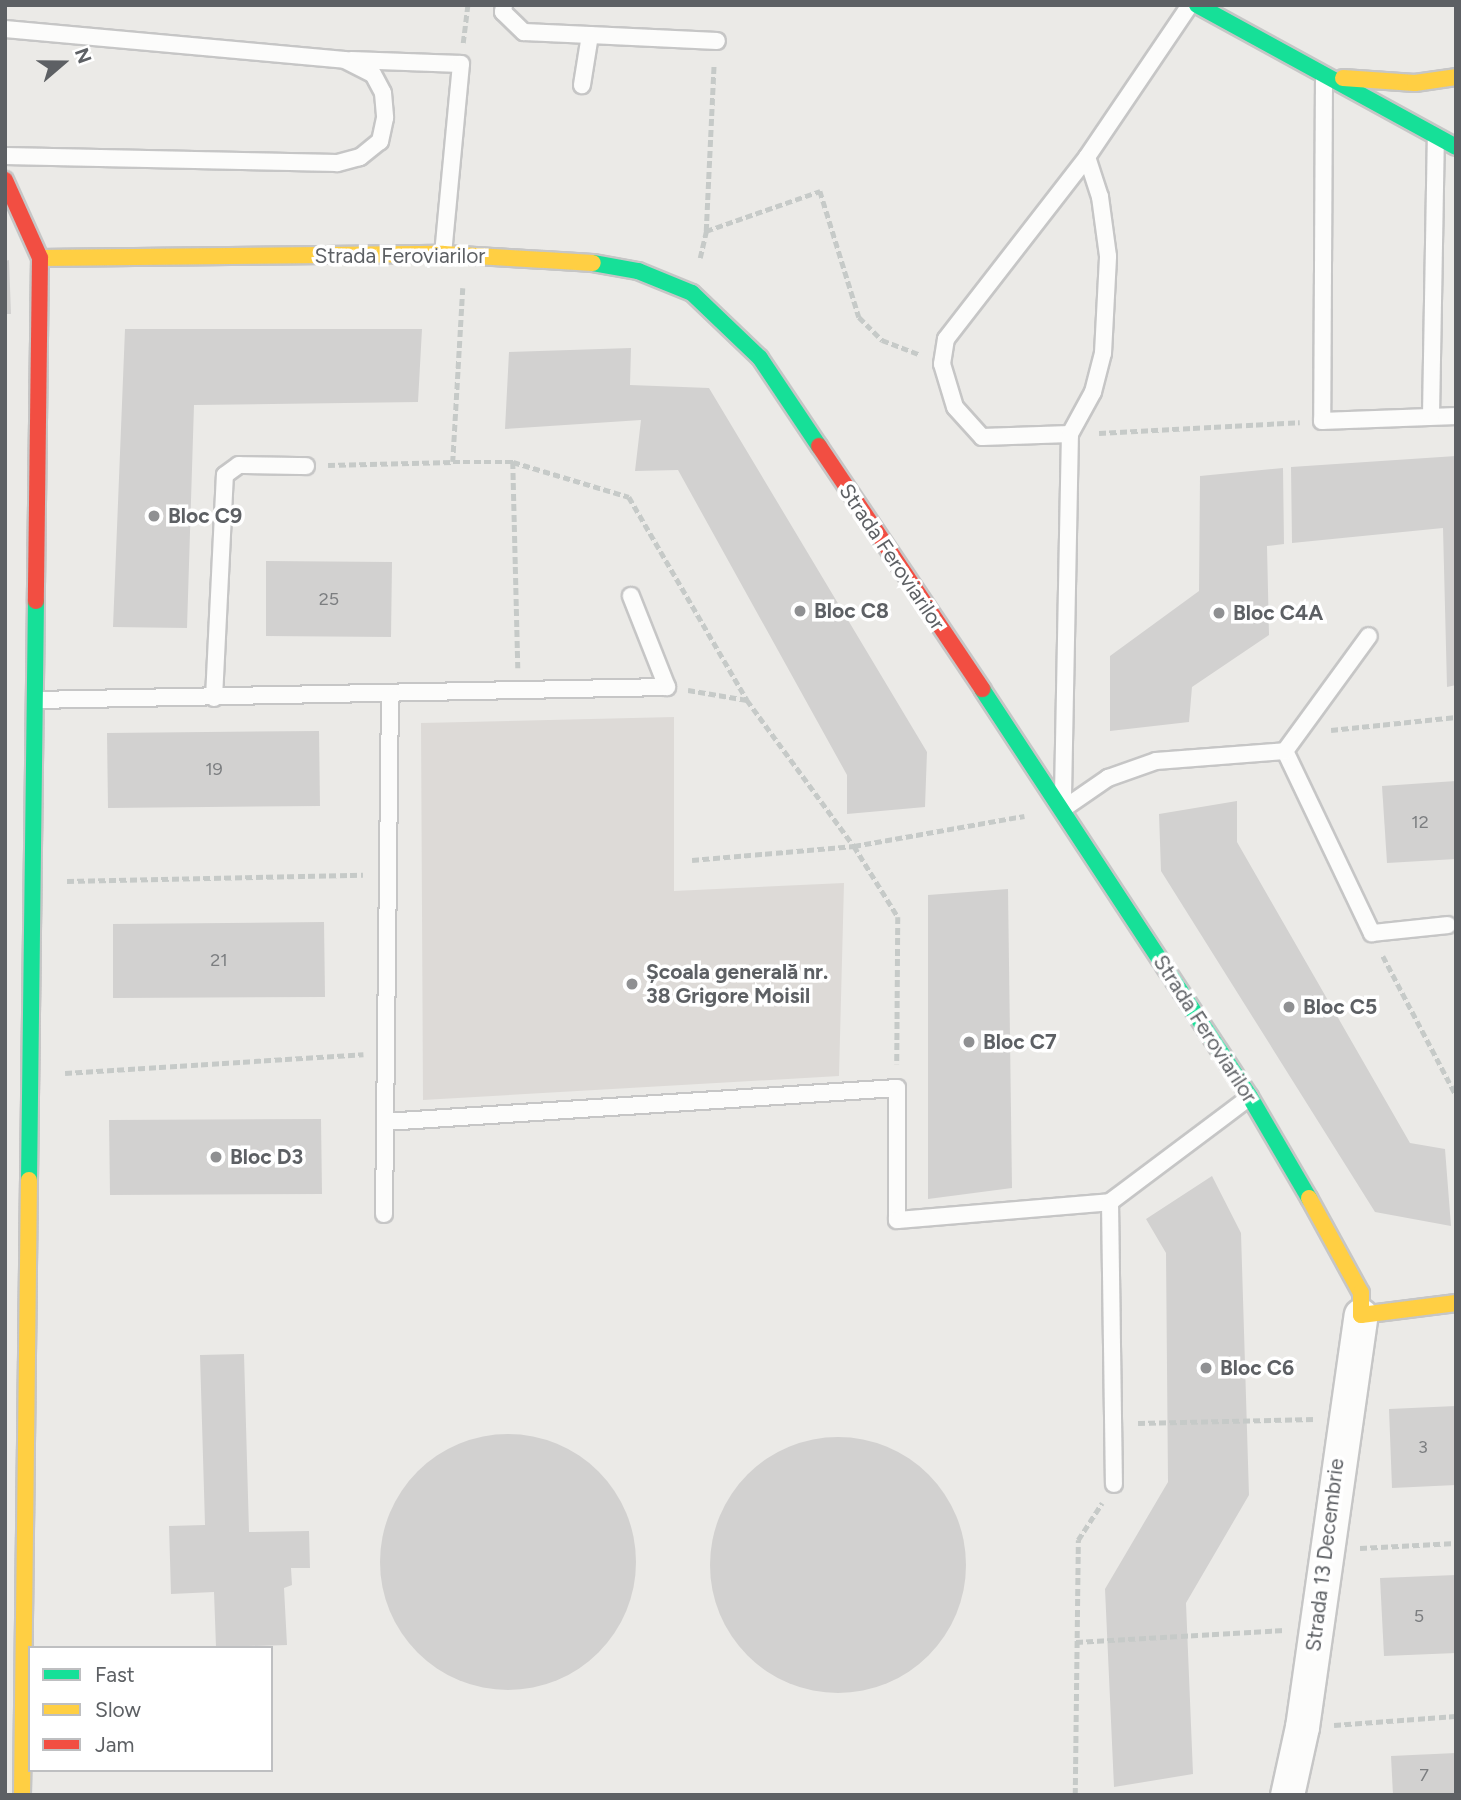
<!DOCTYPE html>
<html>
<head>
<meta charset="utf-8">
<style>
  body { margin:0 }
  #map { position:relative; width:1461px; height:1800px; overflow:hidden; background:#ebeae7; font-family:Figtree,sans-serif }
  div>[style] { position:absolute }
  .education>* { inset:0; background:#dddad7 }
  .building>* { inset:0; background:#d2d1d0 }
  .round { border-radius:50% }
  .path>* { height:4.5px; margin-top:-2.25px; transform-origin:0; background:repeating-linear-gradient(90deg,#c6cac8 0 7px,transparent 0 10.5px) }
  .roads { filter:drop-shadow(2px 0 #c6c6c6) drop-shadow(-2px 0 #c6c6c6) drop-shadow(0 2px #c6c6c6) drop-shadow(0 -2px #c6c6c6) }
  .lane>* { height:16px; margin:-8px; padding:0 8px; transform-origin:8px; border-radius:8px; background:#fcfcfb }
  .street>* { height:33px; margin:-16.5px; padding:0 16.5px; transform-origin:16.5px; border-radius:16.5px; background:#fcfcfb }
  .fast>* { height:16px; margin:-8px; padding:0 8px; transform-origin:8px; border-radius:8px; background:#16e098 }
  .slow>* { height:16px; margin:-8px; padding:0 8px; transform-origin:8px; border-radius:8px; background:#ffcf43 }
  .jam>* { height:16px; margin:-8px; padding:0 8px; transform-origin:8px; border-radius:8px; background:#f24e42 }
  .dots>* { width:19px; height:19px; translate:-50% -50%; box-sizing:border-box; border:4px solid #fff; border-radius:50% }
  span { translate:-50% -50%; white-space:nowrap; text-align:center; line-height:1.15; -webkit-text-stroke:7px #fff; paint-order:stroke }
  .number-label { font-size:18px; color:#7c7e80 }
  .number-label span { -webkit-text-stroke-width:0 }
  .street-label { font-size:21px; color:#5d6064 }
  .poi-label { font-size:21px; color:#5d6064; font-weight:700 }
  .left { translate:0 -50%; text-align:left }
  .frame { position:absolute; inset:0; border:7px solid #5d6064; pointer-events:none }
  .legend { position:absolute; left:28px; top:1646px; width:245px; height:126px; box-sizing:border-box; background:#fff; border:2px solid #bebfc1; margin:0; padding:9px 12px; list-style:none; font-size:21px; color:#5d6064 }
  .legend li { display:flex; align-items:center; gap:14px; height:35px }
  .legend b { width:35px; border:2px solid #bebfc1 }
  .north { position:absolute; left:28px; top:28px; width:70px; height:70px; -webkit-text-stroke:5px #fff; paint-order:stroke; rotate:70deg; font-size:19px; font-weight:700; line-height:28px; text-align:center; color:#5d6064 }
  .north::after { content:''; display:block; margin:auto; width:24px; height:32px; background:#5d6064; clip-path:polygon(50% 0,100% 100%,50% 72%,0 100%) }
</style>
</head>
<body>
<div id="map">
  <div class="education">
    <div style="clip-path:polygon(674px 717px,674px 891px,844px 883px,839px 1076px,423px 1100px,421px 723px)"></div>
  </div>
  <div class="building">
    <div style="clip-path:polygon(9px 260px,11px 314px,5px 314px,5px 261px)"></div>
    <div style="clip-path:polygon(125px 329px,422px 329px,418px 402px,194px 405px,187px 628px,113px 627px)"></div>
    <div style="clip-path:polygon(631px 348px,630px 385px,709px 388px,927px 752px,925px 807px,847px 814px,847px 775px,678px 470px,635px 471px,641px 420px,505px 429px,509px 352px)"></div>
    <div style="clip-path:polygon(1456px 456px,1456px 685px,1447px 687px,1443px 528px,1292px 543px,1291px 467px)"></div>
    <div style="clip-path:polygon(1283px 468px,1284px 544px,1267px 546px,1269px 635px,1192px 687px,1189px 722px,1110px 731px,1110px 656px,1199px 591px,1200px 476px)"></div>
    <div style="clip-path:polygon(266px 561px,392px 562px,391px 637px,266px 636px)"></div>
    <div style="clip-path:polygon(319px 731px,320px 806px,108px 808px,107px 733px)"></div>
    <div style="clip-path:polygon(1456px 781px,1456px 859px,1387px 863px,1382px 786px)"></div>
    <div style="clip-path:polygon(1237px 801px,1237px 842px,1410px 1143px,1445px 1149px,1451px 1226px,1375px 1212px,1161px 871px,1159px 814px)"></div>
    <div style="clip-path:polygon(1008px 889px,1012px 1188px,928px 1199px,928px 895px)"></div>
    <div style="clip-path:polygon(324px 922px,325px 997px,113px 998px,113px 924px)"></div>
    <div style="clip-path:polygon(321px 1119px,322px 1194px,110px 1195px,109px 1120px)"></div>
    <div style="clip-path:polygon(1212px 1176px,1241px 1233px,1249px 1495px,1186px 1603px,1193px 1774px,1114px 1787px,1105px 1589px,1168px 1482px,1166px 1253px,1146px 1219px)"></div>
    <div style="clip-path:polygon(244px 1354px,249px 1532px,309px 1531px,310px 1568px,291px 1568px,292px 1585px,284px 1588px,287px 1645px,216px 1647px,214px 1592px,171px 1594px,169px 1526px,205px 1525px,200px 1355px)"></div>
    <div style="clip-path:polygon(1456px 1406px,1456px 1485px,1392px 1488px,1389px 1409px)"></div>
    <div class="round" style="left:380px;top:1434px;width:256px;height:256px"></div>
    <div class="round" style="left:710px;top:1437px;width:256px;height:256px"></div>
    <div style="clip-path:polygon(1456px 1575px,1456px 1653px,1384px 1656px,1380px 1578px)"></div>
    <div style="clip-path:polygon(1456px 1753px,1456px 1795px,1393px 1795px,1391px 1756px)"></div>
  </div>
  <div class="path">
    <div style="left:463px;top:43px;width:38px;rotate:-83deg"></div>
    <div style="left:706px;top:231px;width:121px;rotate:-19.3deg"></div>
    <div style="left:820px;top:191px;width:132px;rotate:72.8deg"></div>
    <div style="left:859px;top:317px;width:33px;rotate:45deg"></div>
    <div style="left:882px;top:340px;width:39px;rotate:21deg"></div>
    <div style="left:700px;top:258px;width:28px;rotate:-77deg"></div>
    <div style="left:706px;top:231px;width:167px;rotate:-87.3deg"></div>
    <div style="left:463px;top:288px;width:174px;rotate:93.3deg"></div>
    <div style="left:453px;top:462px;width:60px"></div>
    <div style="left:513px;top:462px;width:206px;rotate:88.6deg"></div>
    <div style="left:1099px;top:433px;width:201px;rotate:-3.1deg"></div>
    <div style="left:513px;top:462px;width:121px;rotate:16.8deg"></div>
    <div style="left:629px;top:497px;width:235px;rotate:59.8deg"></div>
    <div style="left:328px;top:465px;width:125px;rotate:-1.4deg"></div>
    <div style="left:688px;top:690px;width:60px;rotate:9.6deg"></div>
    <div style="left:747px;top:700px;width:181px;rotate:53.8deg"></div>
    <div style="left:854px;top:846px;width:84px;rotate:58.2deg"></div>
    <div style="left:898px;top:917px;width:147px;rotate:90.4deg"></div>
    <div style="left:1331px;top:730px;width:126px;rotate:-5.9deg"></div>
    <div style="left:692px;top:860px;width:163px;rotate:-4.9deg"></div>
    <div style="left:854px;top:846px;width:173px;rotate:-10deg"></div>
    <div style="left:67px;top:881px;width:296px;rotate:-1.2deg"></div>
    <div style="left:1383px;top:956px;width:157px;rotate:62.3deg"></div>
    <div style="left:65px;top:1073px;width:299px;rotate:-3.6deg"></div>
    <div style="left:1138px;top:1423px;width:177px;rotate:-1.3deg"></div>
    <div style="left:1360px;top:1548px;width:96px;rotate:-3deg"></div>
    <div style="left:1076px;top:1642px;width:209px;rotate:-3.3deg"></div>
    <div style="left:1334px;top:1725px;width:122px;rotate:-4.2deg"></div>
    <div style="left:1075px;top:1795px;width:255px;rotate:-89.3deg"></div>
    <div style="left:1078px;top:1540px;width:44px;rotate:-57deg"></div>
  </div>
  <div class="roads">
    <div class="lane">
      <div style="left:504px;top:5px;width:7px;rotate:98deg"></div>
      <div style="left:503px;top:12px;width:29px;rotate:44deg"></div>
      <div style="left:524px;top:32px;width:66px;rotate:2.6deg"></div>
      <div style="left:590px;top:35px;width:51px;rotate:99.1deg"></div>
      <div style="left:5px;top:29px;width:341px;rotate:5.2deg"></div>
      <div style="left:345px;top:60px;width:31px;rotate:27deg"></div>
      <div style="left:373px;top:74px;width:21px;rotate:62deg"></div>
      <div style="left:383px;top:93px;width:25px;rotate:85deg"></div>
      <div style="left:385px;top:118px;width:24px;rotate:102deg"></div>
      <div style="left:380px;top:141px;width:26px;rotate:141deg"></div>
      <div style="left:360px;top:157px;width:24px;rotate:165deg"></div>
      <div style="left:337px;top:163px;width:332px;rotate:-178.8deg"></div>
      <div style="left:590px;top:35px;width:127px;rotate:2.7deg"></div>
      <div style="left:351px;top:60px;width:110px;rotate:2.1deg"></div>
      <div style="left:461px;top:64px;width:191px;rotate:95.4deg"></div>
      <div style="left:1324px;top:77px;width:344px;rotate:90.3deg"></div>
      <div style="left:1322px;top:421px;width:134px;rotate:-2.1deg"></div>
      <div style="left:1431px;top:416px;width:277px;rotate:-89deg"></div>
      <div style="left:1070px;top:434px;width:88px;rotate:178deg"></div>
      <div style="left:982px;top:437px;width:40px;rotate:-132deg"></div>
      <div style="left:955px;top:407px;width:45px;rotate:-106.8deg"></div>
      <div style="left:942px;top:364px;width:25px;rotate:-81deg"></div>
      <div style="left:946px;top:339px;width:230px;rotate:-52.2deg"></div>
      <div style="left:1087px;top:157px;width:184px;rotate:-55.9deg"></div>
      <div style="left:214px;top:698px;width:223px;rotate:-87.2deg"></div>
      <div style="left:225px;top:475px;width:17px;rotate:-36deg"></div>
      <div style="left:239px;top:465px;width:67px;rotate:0.9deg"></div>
      <div style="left:35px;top:700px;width:632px;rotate:-1.18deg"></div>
      <div style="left:667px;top:687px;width:98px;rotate:-111.6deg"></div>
      <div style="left:1285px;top:751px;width:202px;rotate:64.5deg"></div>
      <div style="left:1372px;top:933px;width:76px;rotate:-6deg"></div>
      <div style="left:1063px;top:796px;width:362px;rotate:-88.9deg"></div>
      <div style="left:1070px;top:434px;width:48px;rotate:-61.3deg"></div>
      <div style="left:1093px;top:392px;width:40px;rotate:-75.6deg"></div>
      <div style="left:1103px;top:353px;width:97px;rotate:-87deg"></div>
      <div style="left:1108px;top:256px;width:60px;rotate:-97.7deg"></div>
      <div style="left:1100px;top:197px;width:42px;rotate:-108deg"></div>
      <div style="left:1063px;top:809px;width:55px;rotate:-34.6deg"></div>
      <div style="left:1108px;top:778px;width:51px;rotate:-19.5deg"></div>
      <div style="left:1156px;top:761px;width:129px;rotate:-4.4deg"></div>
      <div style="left:1285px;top:751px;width:142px;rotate:-53.9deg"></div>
      <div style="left:385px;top:1122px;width:513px;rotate:-3.8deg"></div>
      <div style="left:897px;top:1088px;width:132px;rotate:90deg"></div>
      <div style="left:897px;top:1220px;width:214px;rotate:-4.8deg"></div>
      <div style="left:1110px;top:1202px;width:175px;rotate:-36.9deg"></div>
      <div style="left:1110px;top:1202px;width:282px;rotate:89.2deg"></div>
      <div style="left:384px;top:1214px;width:519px;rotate:-89.34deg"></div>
    </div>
    <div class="street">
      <div style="left:1287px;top:1795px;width:70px;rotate:-77.6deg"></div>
      <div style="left:1302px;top:1727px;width:416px;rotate:-81.9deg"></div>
    </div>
    <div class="fast">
      <div style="left:1197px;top:5px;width:295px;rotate:28.7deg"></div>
      <div style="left:593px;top:263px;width:46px;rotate:10.1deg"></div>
      <div style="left:638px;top:271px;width:58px;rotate:22.2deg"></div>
      <div style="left:692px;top:293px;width:94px;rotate:43.7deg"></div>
      <div style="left:760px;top:358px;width:106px;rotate:56.2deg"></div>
      <div style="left:982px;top:689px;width:488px;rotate:56.7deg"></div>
      <div style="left:1250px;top:1097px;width:117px;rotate:59.7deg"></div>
      <div style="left:29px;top:1180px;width:579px;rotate:-89.31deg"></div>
    </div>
    <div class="slow">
      <div style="left:1343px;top:78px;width:72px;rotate:4deg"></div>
      <div style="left:1415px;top:83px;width:41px;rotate:-8.3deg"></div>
      <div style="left:40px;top:258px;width:403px;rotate:-0.6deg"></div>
      <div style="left:443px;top:254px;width:150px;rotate:3.4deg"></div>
      <div style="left:1309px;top:1198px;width:108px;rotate:61.3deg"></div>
      <div style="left:1361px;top:1293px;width:22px;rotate:90deg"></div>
      <div style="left:1361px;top:1315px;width:96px;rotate:-7.2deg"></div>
      <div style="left:22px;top:1795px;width:615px;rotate:-89.35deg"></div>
    </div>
    <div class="jam">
      <div style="left:5px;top:180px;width:85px;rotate:65.8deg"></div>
      <div style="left:40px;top:258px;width:343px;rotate:90.7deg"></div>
      <div style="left:819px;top:446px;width:293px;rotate:56.1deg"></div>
    </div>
  </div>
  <div class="dots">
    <div style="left:154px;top:516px;background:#8f9092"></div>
    <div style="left:800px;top:611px;background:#8f9092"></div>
    <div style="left:1219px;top:613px;background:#8f9092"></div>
    <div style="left:632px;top:984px;background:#8f9092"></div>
    <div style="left:1289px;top:1007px;background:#8f9092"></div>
    <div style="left:969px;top:1042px;background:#8f9092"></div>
    <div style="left:216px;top:1157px;background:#8f9092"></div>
    <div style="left:1206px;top:1368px;background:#8f9092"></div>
  </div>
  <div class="number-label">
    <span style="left:329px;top:599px">25</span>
    <span style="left:214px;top:769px">19</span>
    <span style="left:1420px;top:822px">12</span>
    <span style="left:219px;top:960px">21</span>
    <span style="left:1423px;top:1447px">3</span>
    <span style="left:1419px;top:1616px">5</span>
    <span style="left:1424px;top:1775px">7</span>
  </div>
  <div class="street-label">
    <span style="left:400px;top:256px">Strada Feroviarilor</span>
    <span style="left:892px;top:557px;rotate:56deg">Strada Feroviarilor</span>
    <span style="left:1205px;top:1029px;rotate:57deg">Strada Feroviarilor</span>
    <span style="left:1325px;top:1555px;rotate:-83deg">Strada 13 Decembrie</span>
  </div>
  <div class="poi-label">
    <span class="left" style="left:168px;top:516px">Bloc C9</span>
    <span class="left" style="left:814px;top:611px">Bloc C8</span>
    <span class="left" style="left:1233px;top:613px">Bloc C4A</span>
    <span class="left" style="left:646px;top:984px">Școala generală nr.<br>38 Grigore Moisil</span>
    <span class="left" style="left:1303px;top:1007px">Bloc C5</span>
    <span class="left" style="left:983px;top:1042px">Bloc C7</span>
    <span class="left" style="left:230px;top:1157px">Bloc D3</span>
    <span class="left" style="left:1220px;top:1368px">Bloc C6</span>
  </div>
  <div class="frame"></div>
  <ul class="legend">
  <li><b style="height:9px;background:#16e098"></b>Fast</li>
  <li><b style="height:9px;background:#ffcf43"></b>Slow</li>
  <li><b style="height:9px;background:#f24e42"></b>Jam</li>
  </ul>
  <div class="north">N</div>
</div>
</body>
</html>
